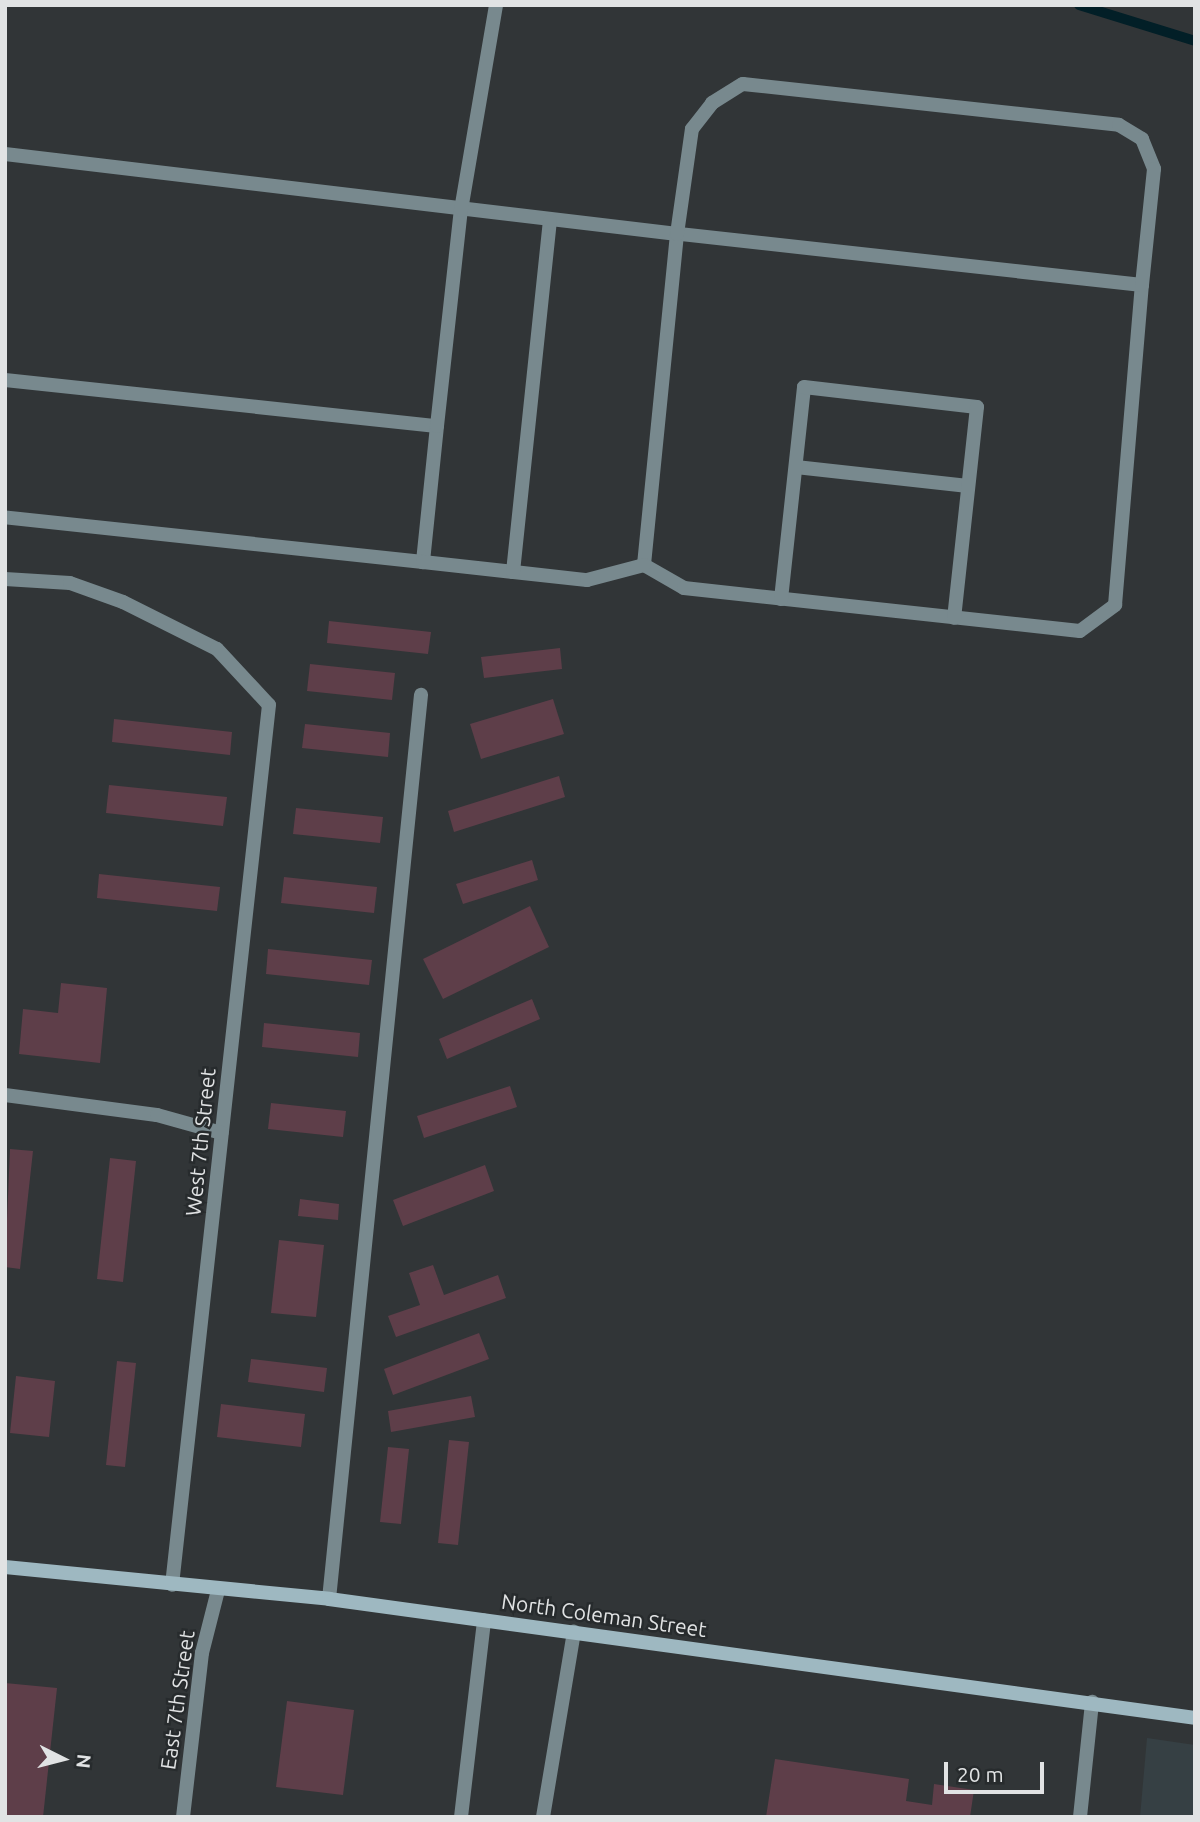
<!DOCTYPE html>
<html>
<head>
<meta charset="utf-8">
<style>
  body { margin:0 }
  #map { position:relative; width:1200px; height:1822px; overflow:hidden; background:#313537; font-family:Ubuntu,sans-serif }
  div>[style] { position:absolute }
  .built>* { inset:0; background:#364044 }
  .stream>* { height:10px; margin:-5px; padding:0 5px; transform-origin:5px; border-radius:5px; background:#021f27 }
  .building>* { inset:0; background:#5e3e49 }
  .lane>* { height:14px; margin:-7px; padding:0 7px; transform-origin:7px; border-radius:7px; background:#78898e }
  .street>* { height:14px; margin:-7px; padding:0 7px; transform-origin:7px; border-radius:7px; background:#78898e }
  .secondary>* { height:14px; margin:-7px; padding:0 7px; transform-origin:7px; border-radius:7px; background:#9eb8c1 }
  span { translate:-50% -50%; white-space:nowrap; text-align:center; line-height:1.15; -webkit-text-stroke:5px #272b2d; paint-order:stroke }
  .street-label { font-size:21px; color:#e1e3e4 }
  .frame { position:absolute; inset:0; border:7px solid #e1e3e4; pointer-events:none }
  .north { position:absolute; left:28px; top:1724px; width:70px; height:70px; -webkit-text-stroke:5px #272b2d; paint-order:stroke; rotate:96deg; font-size:19px; font-weight:700; line-height:28px; text-align:center; color:#e1e3e4 }
  .north::after { content:''; display:block; margin:auto; width:24px; height:32px; background:#e1e3e4; clip-path:polygon(50% 0,100% 100%,50% 72%,0 100%) }
  .scale { position:absolute; left:944px; top:1762px; width:100px; height:32px; box-sizing:border-box; border:4px solid #e1e3e4; border-top:0; padding-left:9px; font-size:21px; line-height:24px; white-space:nowrap; color:#e1e3e4; -webkit-text-stroke:5px #272b2d; paint-order:stroke }
</style>
</head>
<body>
<div id="map">
  <div class="built">
    <div style="clip-path:polygon(1147px 1738px,1195px 1745px,1195px 1817px,1140px 1817px)"></div>
  </div>
  <div class="stream">
    <div style="left:1079px;top:5px;width:121px;rotate:17.2deg"></div>
  </div>
  <div class="building">
    <div style="clip-path:polygon(329px 621px,431px 632px,428px 654px,327px 643px)"></div>
    <div style="clip-path:polygon(560px 648px,562px 669px,484px 678px,481px 657px)"></div>
    <div style="clip-path:polygon(310px 664px,395px 673px,392px 700px,307px 691px)"></div>
    <div style="clip-path:polygon(553px 699px,564px 734px,481px 759px,470px 724px)"></div>
    <div style="clip-path:polygon(114px 719px,232px 732px,230px 755px,112px 742px)"></div>
    <div style="clip-path:polygon(305px 724px,390px 733px,388px 757px,302px 748px)"></div>
    <div style="clip-path:polygon(559px 776px,565px 797px,454px 832px,448px 811px)"></div>
    <div style="clip-path:polygon(109px 785px,227px 797px,223px 826px,106px 813px)"></div>
    <div style="clip-path:polygon(296px 808px,383px 817px,380px 843px,293px 834px)"></div>
    <div style="clip-path:polygon(532px 860px,538px 880px,463px 904px,456px 884px)"></div>
    <div style="clip-path:polygon(99px 874px,220px 887px,217px 911px,97px 898px)"></div>
    <div style="clip-path:polygon(284px 877px,377px 887px,374px 913px,281px 903px)"></div>
    <div style="clip-path:polygon(530px 906px,549px 947px,443px 999px,423px 959px)"></div>
    <div style="clip-path:polygon(268px 949px,372px 960px,369px 985px,266px 974px)"></div>
    <div style="clip-path:polygon(61px 983px,107px 988px,100px 1063px,19px 1054px,23px 1009px,58px 1013px)"></div>
    <div style="clip-path:polygon(532px 999px,540px 1019px,447px 1059px,439px 1039px)"></div>
    <div style="clip-path:polygon(264px 1023px,360px 1033px,358px 1057px,262px 1047px)"></div>
    <div style="clip-path:polygon(510px 1086px,517px 1107px,424px 1138px,417px 1116px)"></div>
    <div style="clip-path:polygon(271px 1103px,346px 1111px,343px 1137px,268px 1129px)"></div>
    <div style="clip-path:polygon(10px 1149px,33px 1151px,20px 1269px,5px 1267px)"></div>
    <div style="clip-path:polygon(110px 1158px,136px 1161px,123px 1282px,97px 1279px)"></div>
    <div style="clip-path:polygon(485px 1165px,494px 1191px,403px 1226px,393px 1200px)"></div>
    <div style="clip-path:polygon(300px 1199px,339px 1204px,338px 1220px,298px 1216px)"></div>
    <div style="clip-path:polygon(279px 1240px,324px 1245px,316px 1317px,271px 1313px)"></div>
    <div style="clip-path:polygon(433px 1265px,444px 1295px,498px 1275px,506px 1298px,396px 1337px,388px 1316px,420px 1305px,409px 1273px)"></div>
    <div style="clip-path:polygon(479px 1333px,489px 1359px,393px 1395px,384px 1369px)"></div>
    <div style="clip-path:polygon(251px 1359px,327px 1368px,324px 1392px,248px 1382px)"></div>
    <div style="clip-path:polygon(117px 1361px,136px 1363px,125px 1467px,106px 1465px)"></div>
    <div style="clip-path:polygon(16px 1376px,55px 1381px,49px 1437px,10px 1433px)"></div>
    <div style="clip-path:polygon(471px 1396px,475px 1417px,391px 1432px,388px 1411px)"></div>
    <div style="clip-path:polygon(221px 1404px,305px 1414px,301px 1447px,217px 1437px)"></div>
    <div style="clip-path:polygon(449px 1440px,469px 1442px,458px 1545px,438px 1543px)"></div>
    <div style="clip-path:polygon(388px 1447px,409px 1449px,401px 1524px,380px 1522px)"></div>
    <div style="clip-path:polygon(5px 1683px,57px 1688px,43px 1817px,5px 1817px)"></div>
    <div style="clip-path:polygon(287px 1701px,354px 1710px,343px 1795px,276px 1787px)"></div>
    <div style="clip-path:polygon(775px 1759px,909px 1779px,906px 1801px,932px 1805px,934px 1784px,974px 1790px,970px 1817px,766px 1817px)"></div>
  </div>
  <div class="lane">
    <div style="left:5px;top:154px;width:677px;rotate:6.79deg"></div>
    <div style="left:677px;top:234px;width:333px;rotate:95.7deg"></div>
    <div style="left:644px;top:565px;width:46px;rotate:29.9deg"></div>
    <div style="left:684px;top:588px;width:398px;rotate:6.2deg"></div>
    <div style="left:1080px;top:631px;width:44px;rotate:-36.6deg"></div>
    <div style="left:1115px;top:605px;width:321px;rotate:-85.2deg"></div>
    <div style="left:1142px;top:285px;width:468px;rotate:-173.7deg"></div>
    <div style="left:677px;top:234px;width:106px;rotate:-81.9deg"></div>
    <div style="left:692px;top:129px;width:33px;rotate:-52deg"></div>
    <div style="left:712px;top:103px;width:36px;rotate:-32deg"></div>
    <div style="left:743px;top:84px;width:378px;rotate:6.2deg"></div>
    <div style="left:1119px;top:125px;width:27px;rotate:31deg"></div>
    <div style="left:1142px;top:139px;width:32px;rotate:68deg"></div>
    <div style="left:1154px;top:169px;width:117px;rotate:95.9deg"></div>
    <div style="left:5px;top:380px;width:434px;rotate:6.1deg"></div>
    <div style="left:437px;top:426px;width:137px;rotate:95.9deg"></div>
    <div style="left:423px;top:562px;width:420px;rotate:-173.9deg"></div>
    <div style="left:437px;top:426px;width:217px;rotate:-83.7deg"></div>
    <div style="left:461px;top:210px;width:208px;rotate:-80.3deg"></div>
    <div style="left:796px;top:467px;width:173px;rotate:6.3deg"></div>
    <div style="left:423px;top:562px;width:165px;rotate:6.3deg"></div>
    <div style="left:587px;top:580px;width:59px;rotate:-14.7deg"></div>
    <div style="left:513px;top:572px;width:353px;rotate:-84deg"></div>
    <div style="left:781px;top:599px;width:213px;rotate:-83.8deg"></div>
    <div style="left:804px;top:387px;width:174px;rotate:6.6deg"></div>
    <div style="left:977px;top:407px;width:212px;rotate:96.2deg"></div>
    <div style="left:329px;top:1599px;width:909px;rotate:-84.19deg"></div>
    <div style="left:461px;top:1817px;width:198px;rotate:-83.3deg"></div>
    <div style="left:543px;top:1817px;width:188px;rotate:-80.5deg"></div>
  </div>
  <div class="street">
    <div style="left:5px;top:579px;width:65px;rotate:3.5deg"></div>
    <div style="left:70px;top:583px;width:56px;rotate:19.7deg"></div>
    <div style="left:123px;top:602px;width:105px;rotate:26.6deg"></div>
    <div style="left:217px;top:649px;width:76px;rotate:47.1deg"></div>
    <div style="left:269px;top:705px;width:885px;rotate:96.29deg"></div>
    <div style="left:5px;top:1095px;width:153px;rotate:7.5deg"></div>
    <div style="left:157px;top:1115px;width:67px;rotate:15.5deg"></div>
    <div style="left:183px;top:1817px;width:165px;rotate:-83.4deg"></div>
    <div style="left:202px;top:1653px;width:65px;rotate:-75.7deg"></div>
    <div style="left:1080px;top:1817px;width:116px;rotate:-84deg"></div>
  </div>
  <div class="secondary">
    <div style="left:5px;top:1567px;width:326px;rotate:5.6deg"></div>
    <div style="left:329px;top:1599px;width:874px;rotate:7.82deg"></div>
  </div>
  <div class="street-label">
    <span style="left:200px;top:1142px;rotate:-84deg">West 7th Street</span>
    <span style="left:604px;top:1615px;rotate:8deg">North Coleman Street</span>
    <span style="left:177px;top:1700px;rotate:-82deg">East 7th Street</span>
  </div>
  <div class="frame"></div>
  <div class="north">N</div>
  <div class="scale">20 m</div>
</div>
</body>
</html>
